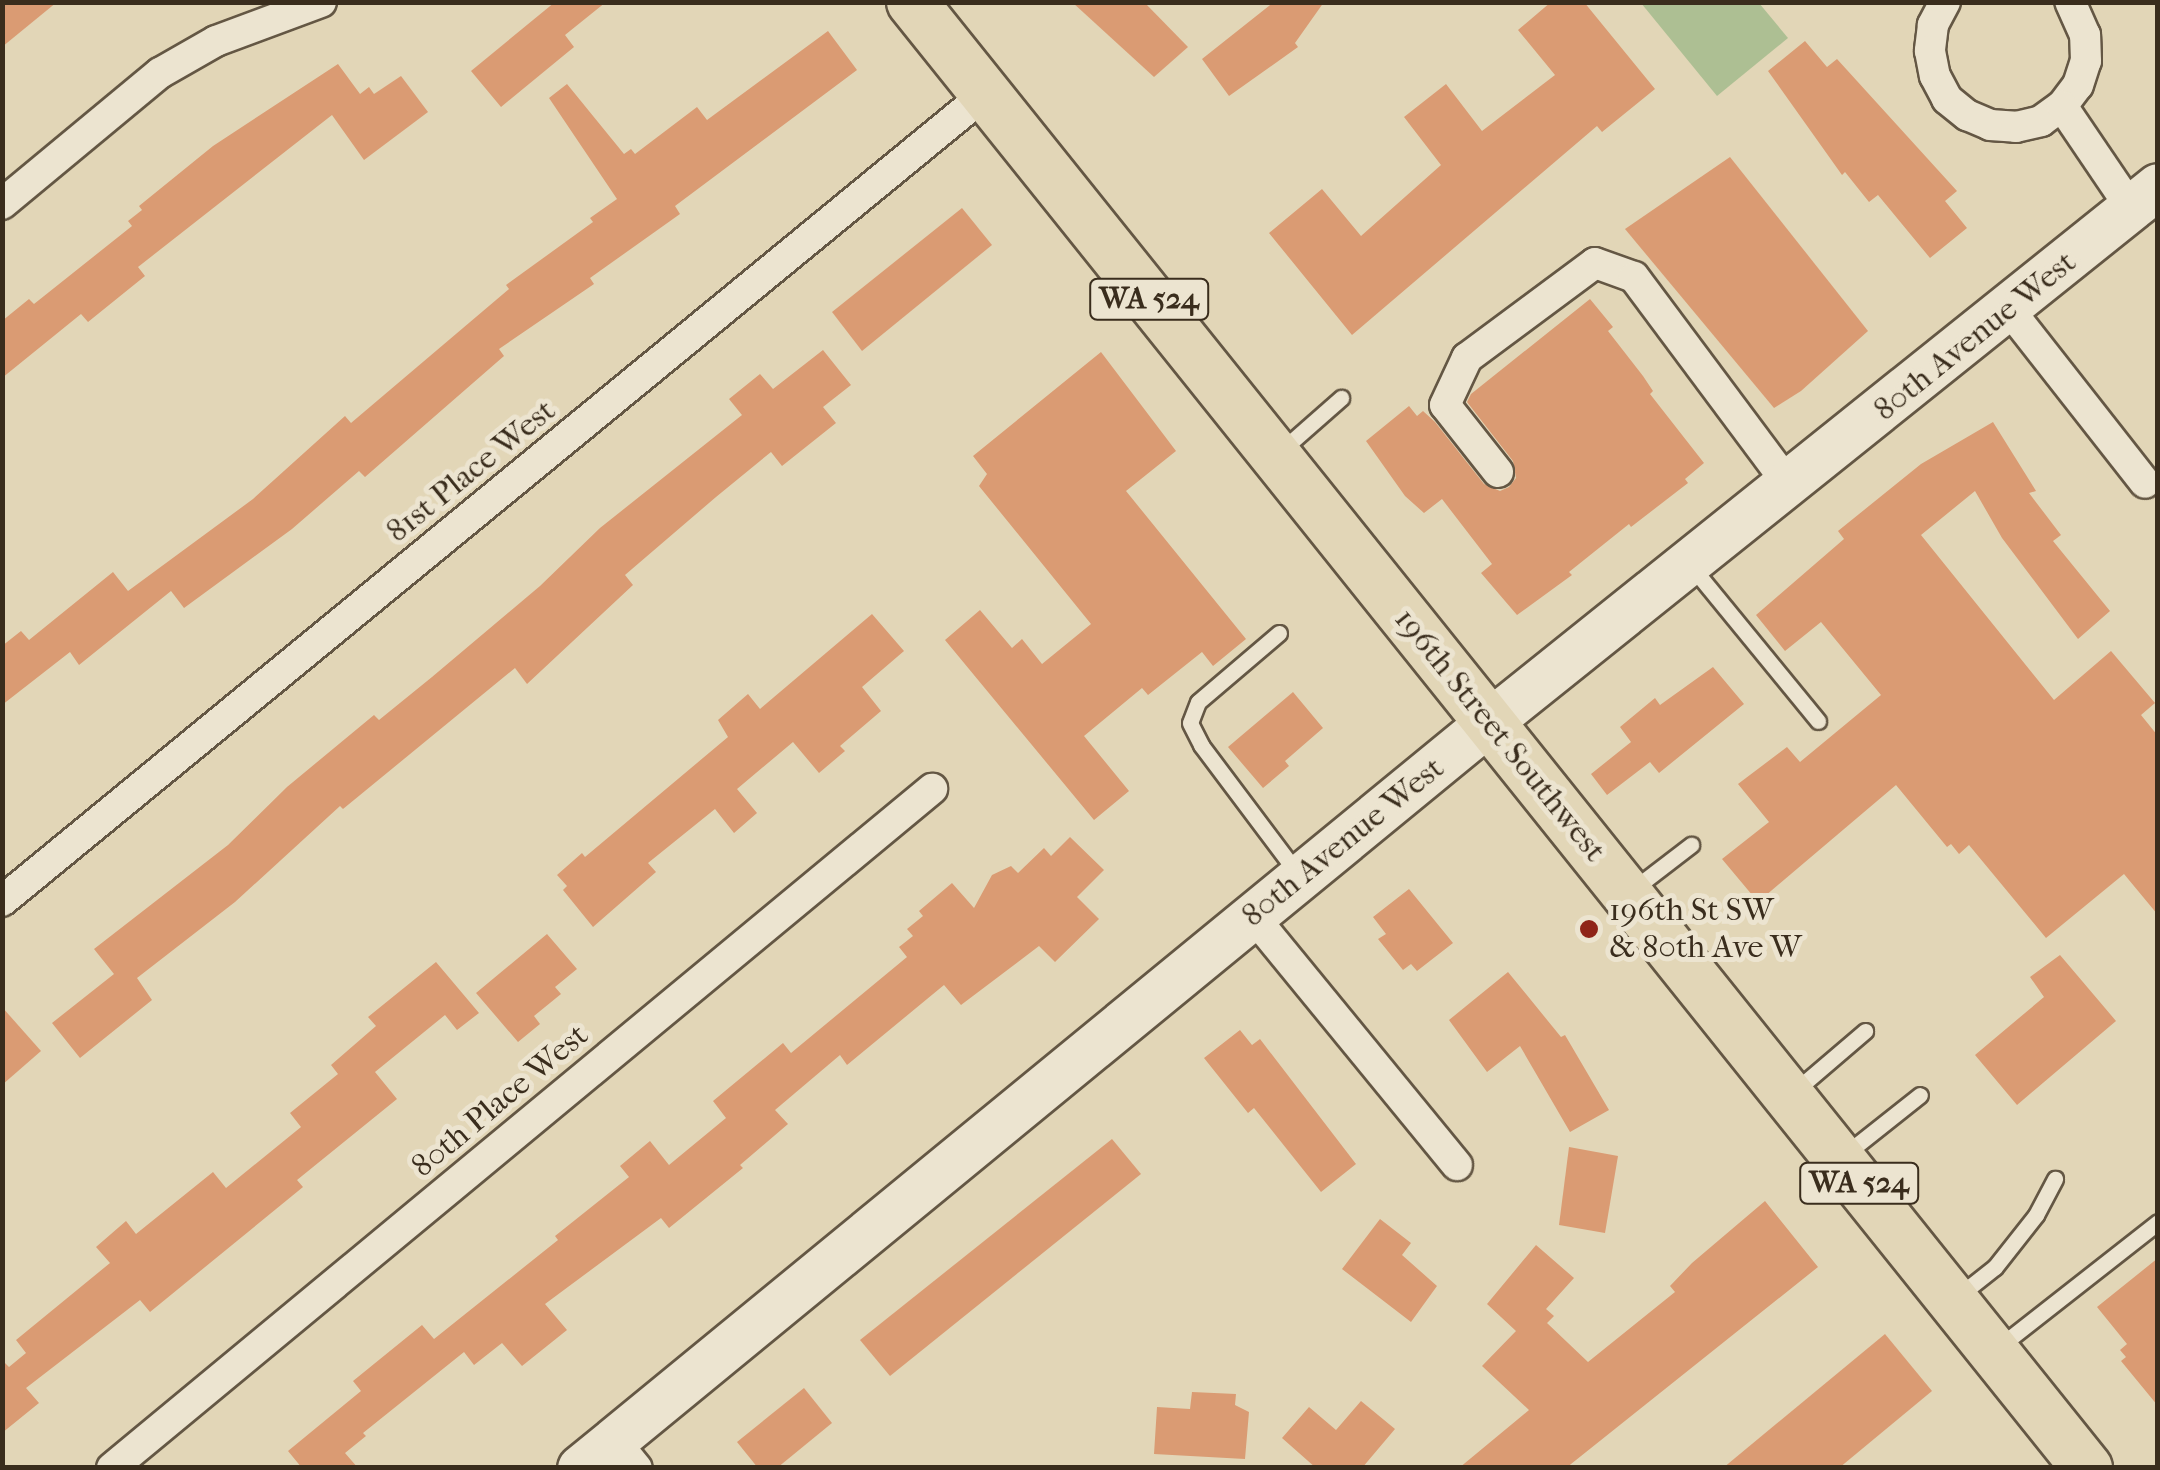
<!DOCTYPE html>
<html>
<head>
<meta charset="utf-8">
<style>
  body { margin:0 }
  #map { position:relative; width:2160px; height:1470px; overflow:hidden; background:#e2d6b7; font-family:"IM FELL French Canon",serif }
  div>[style] { position:absolute }
  .green>* { inset:0; background:#adbf93 }
  .building>* { inset:0; background:#da9b73 }
  .roads { filter:drop-shadow(2px 0 #645744) drop-shadow(-2px 0 #645744) drop-shadow(0 2px #645744) drop-shadow(0 -2px #645744) }
  .lane>* { height:15px; margin:-7.5px; padding:0 7.5px; transform-origin:7.5px; border-radius:7.5px; background:#ece4d0 }
  .street>* { height:30px; margin:-15px; padding:0 15px; transform-origin:15px; border-radius:15px; background:#ece4d0 }
  .secondary>* { height:45px; margin:-22.5px; padding:0 22.5px; transform-origin:22.5px; border-radius:22.5px; background:#ece4d0 }
  .primary>* { height:50px; margin:-25px; padding:0 25px; transform-origin:25px; border-radius:25px; background:#e2d6b7 }
  .dots>* { width:28px; height:28px; translate:-50% -50%; box-sizing:border-box; border:5px solid #ece4d0; border-radius:50% }
  span { translate:-50% -50%; white-space:nowrap; text-align:center; line-height:1.15; -webkit-text-stroke:10px #ece4d0; paint-order:stroke }
  .shield-label span { padding:2px 8px; background:#ece4d0; border:2px solid; border-radius:8px; -webkit-text-stroke-width:0 }
  .shield-label { font-size:30px; color:#3a2d1d; font-weight:700 }
  .street-label { font-size:32px; color:#3a2d1d }
  .poi-label { font-size:32px; color:#3a2d1d }
  .left { translate:0 -50%; text-align:left }
  .frame { position:absolute; inset:0; border:5px solid #3a2d1d; pointer-events:none }
</style>
</head>
<body>
<div id="map">
  <div class="green">
    <div style="clip-path:polygon(1641px 3px,1759px 3px,1788px 38px,1717px 96px)"></div>
  </div>
  <div class="building">
    <div style="clip-path:polygon(2px 2px,57px 2px,2px 47px)"></div>
    <div style="clip-path:polygon(555px 2px,606px 2px,565px 35px,574px 47px,501px 107px,471px 71px)"></div>
    <div style="clip-path:polygon(1072px 2px,1144px 2px,1188px 47px,1154px 77px)"></div>
    <div style="clip-path:polygon(1274px 2px,1324px 2px,1295px 43px,1298px 47px,1229px 96px,1202px 59px)"></div>
    <div style="clip-path:polygon(1551px 2px,1584px 2px,1655px 89px,1602px 132px,1597px 126px,1352px 335px,1269px 233px,1322px 189px,1361px 236px,1441px 165px,1404px 117px,1446px 84px,1482px 131px,1555px 75px,1518px 30px)"></div>
    <div style="clip-path:polygon(828px 31px,857px 70px,675px 206px,680px 214px,590px 278px,594px 284px,499px 349px,504px 356px,365px 477px,359px 471px,292px 529px,184px 608px,171px 591px,79px 665px,70px 652px,2px 705px,2px 646px,21px 631px,29px 640px,113px 572px,128px 591px,253px 499px,345px 416px,351px 423px,509px 289px,506px 285px,593px 222px,590px 218px,617px 199px,549px 98px,567px 84px,624px 154px,631px 149px,635px 154px,697px 107px,707px 120px)"></div>
    <div style="clip-path:polygon(1805px 41px,1827px 67px,1837px 59px,1957px 191px,1945px 201px,1967px 228px,1930px 258px,1878px 195px,1869px 202px,1845px 172px,1842px 175px,1768px 71px)"></div>
    <div style="clip-path:polygon(338px 64px,360px 94px,369px 87px,374px 94px,401px 76px,428px 112px,364px 160px,332px 115px,138px 267px,145px 276px,88px 322px,81px 314px,2px 378px,2px 321px,29px 299px,34px 304px,132px 226px,128px 221px,142px 210px,139px 206px,213px 146px)"></div>
    <div style="clip-path:polygon(1730px 157px,1868px 331px,1801px 391px,1774px 408px,1625px 229px)"></div>
    <div style="clip-path:polygon(962px 208px,992px 245px,862px 351px,832px 312px)"></div>
    <div style="clip-path:polygon(1590px 299px,1613px 327px,1608px 331px,1643px 376px,1653px 391px,1650px 394px,1704px 463px,1685px 479px,1688px 483px,1631px 527px,1629px 524px,1569px 572px,1572px 575px,1517px 615px,1481px 573px,1492px 564px,1442px 499px,1424px 513px,1405px 496px,1366px 441px,1409px 406px,1417px 416px,1423px 411px,1435px 422px,1484px 484px,1500px 491px,1509px 487px,1516px 478px,1513px 461px,1467px 402px,1471px 394px)"></div>
    <div style="clip-path:polygon(823px 350px,851px 385px,823px 407px,836px 423px,782px 466px,771px 452px,716px 497px,625px 575px,633px 585px,527px 684px,515px 668px,343px 809px,340px 806px,235px 902px,137px 978px,152px 1000px,80px 1058px,52px 1023px,114px 974px,94px 949px,228px 845px,287px 787px,374px 715px,379px 720px,432px 677px,540px 586px,600px 528px,742px 415px,729px 399px,760px 374px,773px 389px)"></div>
    <div style="clip-path:polygon(1101px 352px,1176px 451px,1126px 491px,1246px 639px,1213px 666px,1202px 652px,1148px 695px,1142px 688px,1084px 736px,1129px 791px,1094px 820px,945px 640px,980px 610px,1012px 648px,1022px 639px,1042px 664px,1091px 624px,979px 486px,987px 474px,973px 456px)"></div>
    <div style="clip-path:polygon(1993px 422px,2036px 491px,2029px 493px,2061px 535px,2053px 541px,2110px 611px,2078px 639px,2002px 538px,1975px 491px,1921px 535px,2054px 700px,2111px 651px,2155px 703px,2141px 715px,2158px 736px,2158px 915px,2124px 874px,2046px 938px,1969px 845px,1959px 854px,1951px 844px,1947px 847px,1896px 785px,1758px 902px,1722px 859px,1769px 822px,1738px 784px,1787px 747px,1800px 762px,1881px 695px,1821px 622px,1785px 651px,1756px 615px,1844px 539px,1838px 531px,1921px 464px)"></div>
    <div style="clip-path:polygon(872px 614px,904px 651px,862px 687px,881px 711px,840px 746px,845px 751px,819px 773px,793px 742px,737px 789px,757px 813px,734px 833px,715px 809px,648px 863px,656px 872px,593px 927px,563px 890px,567px 886px,557px 875px,582px 853px,585px 857px,728px 737px,718px 720px,748px 694px,760px 709px)"></div>
    <div style="clip-path:polygon(1713px 667px,1744px 704px,1659px 773px,1650px 762px,1607px 795px,1591px 774px,1631px 742px,1620px 727px,1655px 698px,1660px 705px)"></div>
    <div style="clip-path:polygon(1293px 692px,1323px 728px,1285px 761px,1289px 766px,1263px 788px,1228px 747px)"></div>
    <div style="clip-path:polygon(1070px 837px,1104px 870px,1077px 897px,1099px 919px,1055px 962px,1039px 946px,961px 1005px,944px 985px,847px 1065px,840px 1055px,775px 1110px,788px 1124px,740px 1165px,743px 1168px,669px 1228px,661px 1218px,545px 1304px,567px 1330px,522px 1366px,502px 1343px,474px 1365px,464px 1352px,363px 1433px,366px 1436px,345px 1453px,358px 1468px,302px 1468px,288px 1451px,361px 1391px,353px 1381px,422px 1325px,434px 1339px,558px 1240px,555px 1236px,629px 1177px,620px 1166px,650px 1141px,669px 1165px,726px 1118px,713px 1101px,783px 1043px,791px 1053px,907px 957px,899px 947px,913px 936px,907px 929px,923px 916px,919px 911px,952px 883px,974px 908px,992px 875px,1011px 866px,1018px 873px,1044px 848px,1051px 856px)"></div>
    <div style="clip-path:polygon(1409px 889px,1453px 943px,1417px 971px,1411px 964px,1403px 970px,1378px 939px,1386px 934px,1373px 917px)"></div>
    <div style="clip-path:polygon(547px 934px,577px 969px,555px 987px,561px 994px,534px 1016px,540px 1024px,518px 1042px,476px 993px)"></div>
    <div style="clip-path:polygon(2060px 955px,2116px 1021px,2017px 1105px,1975px 1055px,2044px 997px,2030px 977px)"></div>
    <div style="clip-path:polygon(436px 962px,479px 1013px,457px 1030px,445px 1015px,375px 1072px,397px 1099px,297px 1180px,303px 1187px,150px 1312px,140px 1300px,26px 1388px,39px 1403px,2px 1433px,2px 1360px,9px 1367px,26px 1353px,16px 1340px,110px 1263px,96px 1247px,126px 1221px,136px 1234px,213px 1172px,226px 1188px,301px 1127px,290px 1113px,338px 1074px,331px 1065px,376px 1026px,368px 1017px)"></div>
    <div style="clip-path:polygon(1508px 972px,1561px 1037px,1565px 1035px,1609px 1110px,1570px 1132px,1520px 1046px,1487px 1072px,1449px 1020px)"></div>
    <div style="clip-path:polygon(2px 1007px,41px 1051px,2px 1085px)"></div>
    <div style="clip-path:polygon(1240px 1030px,1252px 1045px,1260px 1039px,1356px 1164px,1321px 1192px,1254px 1108px,1248px 1113px,1204px 1058px)"></div>
    <div style="clip-path:polygon(1112px 1139px,1141px 1174px,890px 1376px,860px 1340px)"></div>
    <div style="clip-path:polygon(1569px 1147px,1618px 1156px,1605px 1233px,1559px 1225px)"></div>
    <div style="clip-path:polygon(1765px 1201px,1818px 1267px,1566px 1468px,1459px 1468px,1529px 1410px,1482px 1366px,1516px 1331px,1487px 1304px,1536px 1245px,1574px 1278px,1546px 1309px,1554px 1316px,1547px 1323px,1588px 1362px,1675px 1292px,1670px 1286px,1692px 1263px)"></div>
    <div style="clip-path:polygon(1380px 1219px,1411px 1243px,1402px 1255px,1437px 1286px,1411px 1322px,1342px 1269px)"></div>
    <div style="clip-path:polygon(2158px 1258px,2158px 1406px,2121px 1361px,2126px 1357px,2120px 1350px,2127px 1344px,2097px 1307px)"></div>
    <div style="clip-path:polygon(1885px 1334px,1932px 1391px,1839px 1468px,1723px 1468px)"></div>
    <div style="clip-path:polygon(804px 1388px,832px 1423px,777px 1468px,758px 1468px,737px 1442px)"></div>
    <div style="clip-path:polygon(1192px 1392px,1236px 1394px,1235px 1405px,1249px 1412px,1245px 1459px,1154px 1454px,1157px 1407px,1190px 1409px)"></div>
    <div style="clip-path:polygon(1361px 1401px,1395px 1429px,1362px 1468px,1316px 1468px,1282px 1438px,1309px 1407px,1336px 1430px)"></div>
  </div>
  <div class="roads">
    <div class="lane">
      <div style="left:1282px;top:450px;width:79px;rotate:-41.4deg"></div>
      <div style="left:1692px;top:567px;width:199px;rotate:50.7deg"></div>
      <div style="left:1279px;top:633px;width:106px;rotate:139.6deg"></div>
      <div style="left:1198px;top:702px;width:22px;rotate:111deg"></div>
      <div style="left:1190px;top:723px;width:25px;rotate:63deg"></div>
      <div style="left:1201px;top:745px;width:161px;rotate:53.1deg"></div>
      <div style="left:1631px;top:891px;width:76px;rotate:-37.5deg"></div>
      <div style="left:1796px;top:1090px;width:91px;rotate:-40.5deg"></div>
      <div style="left:1843px;top:1156px;width:98px;rotate:-38.4deg"></div>
      <div style="left:1957px;top:1297px;width:48px;rotate:-38.3deg"></div>
      <div style="left:1995px;top:1267px;width:66px;rotate:-51.7deg"></div>
      <div style="left:2036px;top:1215px;width:41px;rotate:-62.2deg"></div>
      <div style="left:2000px;top:1346px;width:201px;rotate:-38.1deg"></div>
    </div>
    <div class="street">
      <div style="left:1945px;top:2px;width:26px;rotate:118deg"></div>
      <div style="left:1933px;top:25px;width:26px;rotate:97deg"></div>
      <div style="left:1930px;top:51px;width:25px;rotate:79deg"></div>
      <div style="left:1935px;top:76px;width:26px;rotate:62deg"></div>
      <div style="left:1947px;top:99px;width:26px;rotate:39deg"></div>
      <div style="left:1967px;top:115px;width:25px;rotate:23deg"></div>
      <div style="left:1990px;top:125px;width:26px;rotate:4deg"></div>
      <div style="left:2016px;top:127px;width:26px;rotate:-13deg"></div>
      <div style="left:2041px;top:121px;width:26px;rotate:-36deg"></div>
      <div style="left:2062px;top:106px;width:26px;rotate:-53deg"></div>
      <div style="left:2078px;top:85px;width:25px;rotate:-72deg"></div>
      <div style="left:2086px;top:61px;width:26px;rotate:-92deg"></div>
      <div style="left:2085px;top:35px;width:36px;rotate:-114deg"></div>
      <div style="left:2062px;top:106px;width:123px;rotate:55.9deg"></div>
      <div style="left:2px;top:204px;width:205px;rotate:-39.7deg"></div>
      <div style="left:160px;top:73px;width:64px;rotate:-29.7deg"></div>
      <div style="left:216px;top:41px;width:112px;rotate:-20.4deg"></div>
      <div style="left:2008px;top:308px;width:222px;rotate:51.9deg"></div>
      <div style="left:1498px;top:472px;width:85px;rotate:-128.3deg"></div>
      <div style="left:1445px;top:405px;width:52px;rotate:-64.9deg"></div>
      <div style="left:1467px;top:358px;width:159px;rotate:-36.6deg"></div>
      <div style="left:1595px;top:263px;width:41px;rotate:19.7deg"></div>
      <div style="left:1634px;top:277px;width:259px;rotate:53.3deg"></div>
      <div style="left:2px;top:901px;width:1272px;rotate:-39.38deg"></div>
      <div style="left:1253px;top:916px;width:322px;rotate:50.7deg"></div>
      <div style="left:614px;top:1440px;width:36px;rotate:51deg"></div>
      <div style="left:112px;top:1468px;width:1065px;rotate:-39.63deg"></div>
    </div>
    <div class="secondary">
      <div style="left:580px;top:1468px;width:1176px;rotate:-39.38deg"></div>
      <div style="left:1489px;top:722px;width:857px;rotate:-38.7deg"></div>
    </div>
    <div class="primary">
      <div style="left:912px;top:2px;width:1879px;rotate:51.29deg"></div>
    </div>
  </div>
  <div class="dots">
    <div style="left:1589px;top:929px;background:#8f2418"></div>
  </div>
  <div class="shield-label">
    <span style="left:1149px;top:299px">WA 524</span>
    <span style="left:1859px;top:1183px">WA 524</span>
  </div>
  <div class="street-label">
    <span style="left:1975px;top:336px;rotate:-39deg">80th Avenue West</span>
    <span style="left:471px;top:471px;rotate:-39deg">81st Place West</span>
    <span style="left:1500px;top:735px;rotate:51deg">196th Street Southwest</span>
    <span style="left:1343px;top:842px;rotate:-39deg">80th Avenue West</span>
    <span style="left:500px;top:1101px;rotate:-40deg">80th Place West</span>
  </div>
  <div class="poi-label">
    <span class="left" style="left:1609px;top:929px">196th St SW<br>&amp; 80th Ave W</span>
  </div>
  <div class="frame"></div>
</div>
</body>
</html>
